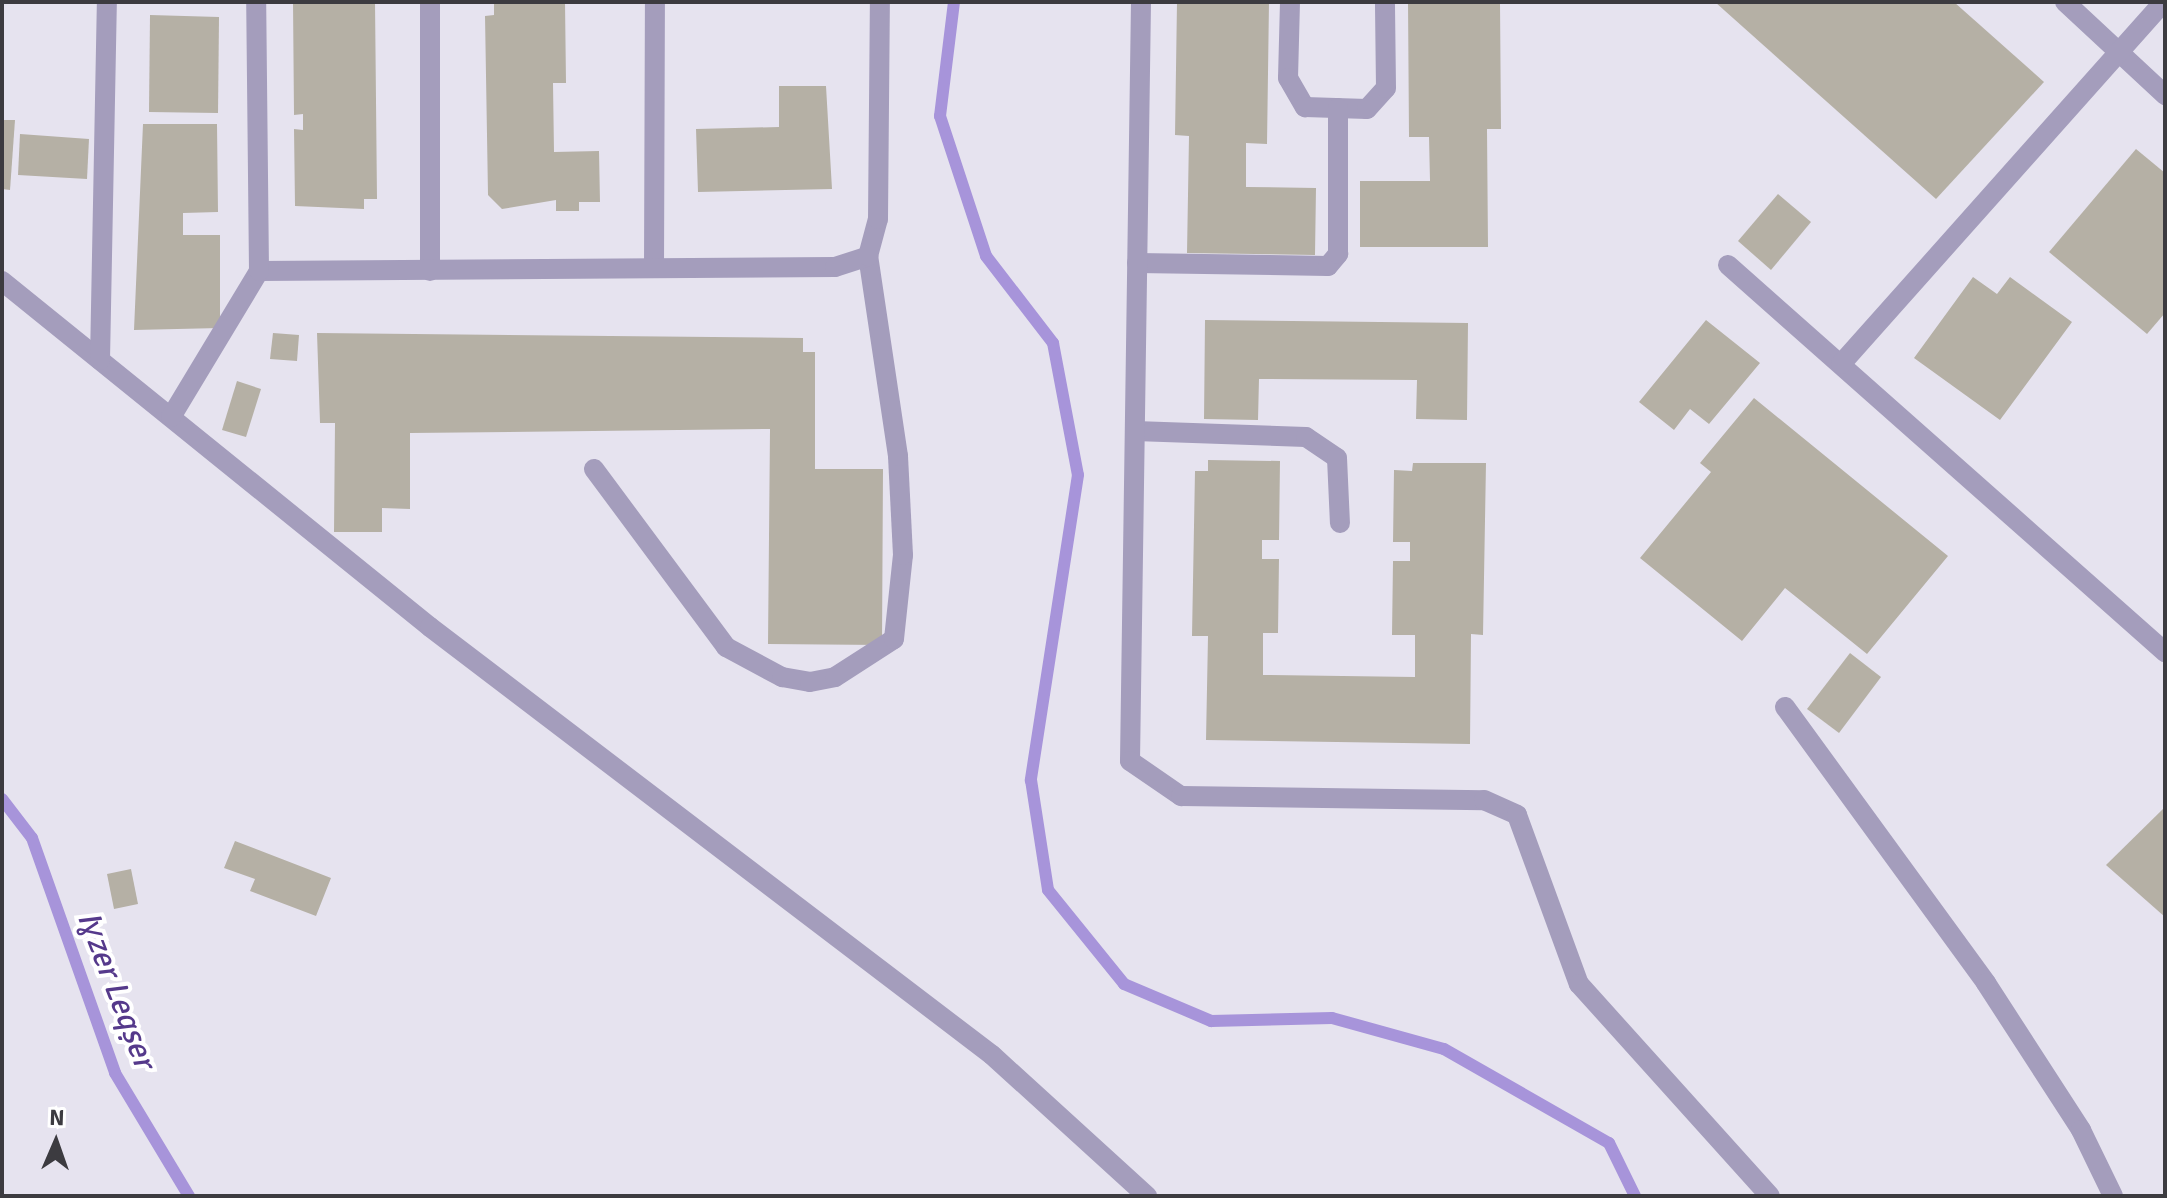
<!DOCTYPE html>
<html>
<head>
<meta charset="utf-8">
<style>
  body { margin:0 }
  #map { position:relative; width:2167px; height:1198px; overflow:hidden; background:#e6e3ef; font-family:Signika,sans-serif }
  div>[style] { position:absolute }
  .stream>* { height:12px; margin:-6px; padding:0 6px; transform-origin:6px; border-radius:6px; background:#a794da }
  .building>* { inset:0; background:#b5b0a5 }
  .service>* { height:20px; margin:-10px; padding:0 10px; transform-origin:10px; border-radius:10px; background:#a49dbc }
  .minor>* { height:20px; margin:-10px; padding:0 10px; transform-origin:10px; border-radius:10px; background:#a49dbc }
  span { translate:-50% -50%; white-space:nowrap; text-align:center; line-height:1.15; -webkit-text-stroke:8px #fff; paint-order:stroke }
  .water-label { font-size:32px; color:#55398b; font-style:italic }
  .frame { position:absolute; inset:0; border:4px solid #3c3b40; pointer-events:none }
  .north { position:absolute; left:16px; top:1102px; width:80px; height:80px; -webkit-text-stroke:6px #fff; paint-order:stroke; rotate:2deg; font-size:22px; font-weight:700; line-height:32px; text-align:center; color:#3c3b40 }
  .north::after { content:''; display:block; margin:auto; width:28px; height:36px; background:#3c3b40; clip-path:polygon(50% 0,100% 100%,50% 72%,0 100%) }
</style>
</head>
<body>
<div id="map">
  <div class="stream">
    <div style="left:954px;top:2px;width:115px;rotate:97deg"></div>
    <div style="left:940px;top:116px;width:147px;rotate:71.8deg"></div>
    <div style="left:986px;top:256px;width:110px;rotate:52.4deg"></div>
    <div style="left:1053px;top:343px;width:134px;rotate:79.3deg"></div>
    <div style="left:1078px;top:475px;width:309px;rotate:98.8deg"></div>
    <div style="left:1031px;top:780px;width:111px;rotate:81.2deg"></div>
    <div style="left:1048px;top:890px;width:121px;rotate:51deg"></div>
    <div style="left:1124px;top:984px;width:95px;rotate:23deg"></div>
    <div style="left:1211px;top:1021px;width:121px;rotate:-1.4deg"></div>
    <div style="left:1332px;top:1018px;width:116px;rotate:15.5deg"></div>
    <div style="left:1444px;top:1049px;width:190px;rotate:29.7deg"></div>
    <div style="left:1609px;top:1143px;width:59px;rotate:63.9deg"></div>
    <div style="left:2px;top:799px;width:49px;rotate:52.4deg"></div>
    <div style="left:32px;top:838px;width:249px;rotate:70.5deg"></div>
    <div style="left:115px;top:1073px;width:144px;rotate:59deg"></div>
  </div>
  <div class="building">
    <div style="clip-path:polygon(293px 2px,375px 2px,377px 199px,364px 199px,364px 209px,295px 206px,294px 129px,303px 130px,303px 114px,294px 115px)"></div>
    <div style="clip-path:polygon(494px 2px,565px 2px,566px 83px,553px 83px,554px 152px,599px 151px,600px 202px,579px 202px,579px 211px,556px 211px,556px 200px,502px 209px,488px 195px,485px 16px,494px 15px)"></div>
    <div style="clip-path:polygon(1177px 2px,1269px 2px,1267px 144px,1246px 143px,1246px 187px,1316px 188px,1315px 255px,1187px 253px,1189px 136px,1175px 135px)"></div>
    <div style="clip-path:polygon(1408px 2px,1500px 2px,1501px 129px,1487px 129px,1488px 247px,1360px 247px,1360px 181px,1430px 181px,1429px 137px,1409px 137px)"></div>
    <div style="clip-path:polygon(1715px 2px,1954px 2px,2044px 82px,1936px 199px)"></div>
    <div style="clip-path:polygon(150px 15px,219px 17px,218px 113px,149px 112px)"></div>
    <div style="clip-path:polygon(779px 86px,826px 86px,832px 189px,698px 192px,696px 129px,779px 127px)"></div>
    <div style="clip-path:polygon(2px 120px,15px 120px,10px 190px,2px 189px)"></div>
    <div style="clip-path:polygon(143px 124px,217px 124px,218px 212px,183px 213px,183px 235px,220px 235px,220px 328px,134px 330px)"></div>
    <div style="clip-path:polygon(20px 134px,89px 139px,87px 179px,18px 175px)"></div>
    <div style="clip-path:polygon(2136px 149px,2165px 173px,2165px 313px,2147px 334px,2049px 252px)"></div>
    <div style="clip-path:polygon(1778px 194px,1811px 222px,1771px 270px,1738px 241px)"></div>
    <div style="clip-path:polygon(1973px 277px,1997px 294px,2010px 277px,2072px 322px,2000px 420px,1914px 358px)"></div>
    <div style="clip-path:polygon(1205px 320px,1468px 323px,1467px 420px,1416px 419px,1417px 380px,1259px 379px,1258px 420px,1204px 419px)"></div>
    <div style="clip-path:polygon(1706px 320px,1760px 363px,1709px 424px,1690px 409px,1674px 430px,1639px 402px)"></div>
    <div style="clip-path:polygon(273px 333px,299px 335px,297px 361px,270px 359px)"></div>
    <div style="clip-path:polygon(317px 333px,803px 338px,803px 352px,815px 352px,815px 469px,883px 469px,882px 645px,768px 644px,770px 429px,410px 433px,410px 509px,382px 508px,382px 532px,334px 532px,335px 423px,320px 423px)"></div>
    <div style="clip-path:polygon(237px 381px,261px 389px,246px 437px,222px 430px)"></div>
    <div style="clip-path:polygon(1754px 398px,1948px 556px,1867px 654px,1785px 588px,1742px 641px,1640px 558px,1711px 472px,1700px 463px)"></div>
    <div style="clip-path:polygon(1208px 460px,1280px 461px,1279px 540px,1262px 540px,1262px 559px,1279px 559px,1278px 633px,1263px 633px,1263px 675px,1415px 677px,1415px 635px,1392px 635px,1393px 561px,1410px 561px,1410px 542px,1393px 542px,1394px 470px,1412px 471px,1413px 463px,1486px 463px,1483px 635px,1471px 634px,1470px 744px,1206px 740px,1208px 636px,1192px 636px,1195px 471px,1208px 471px)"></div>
    <div style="clip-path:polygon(1850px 653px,1881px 677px,1839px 733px,1807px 709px)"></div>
    <div style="clip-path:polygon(2165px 807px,2165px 917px,2106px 865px)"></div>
    <div style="clip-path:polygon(235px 841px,331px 878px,316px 916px,250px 891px,255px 879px,224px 868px)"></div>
    <div style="clip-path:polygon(131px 869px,138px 904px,114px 909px,107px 874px)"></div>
  </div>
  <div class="service">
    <div style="left:1290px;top:2px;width:76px;rotate:91.5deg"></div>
    <div style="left:1288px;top:78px;width:34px;rotate:60deg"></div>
    <div style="left:1305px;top:107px;width:62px;rotate:1.8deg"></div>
    <div style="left:1367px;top:109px;width:28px;rotate:-48deg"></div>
    <div style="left:1386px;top:88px;width:86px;rotate:-90.7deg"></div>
    <div style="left:1137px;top:263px;width:191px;rotate:0.9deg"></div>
    <div style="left:1328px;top:266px;width:16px;rotate:-50deg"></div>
    <div style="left:1338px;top:254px;width:146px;rotate:-90deg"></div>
    <div style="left:654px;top:268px;width:266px;rotate:-89.8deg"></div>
    <div style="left:1135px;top:431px;width:171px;rotate:2deg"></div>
    <div style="left:1306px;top:437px;width:37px;rotate:34deg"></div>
    <div style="left:1337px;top:458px;width:65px;rotate:87.4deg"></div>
    <div style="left:594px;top:469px;width:222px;rotate:53.4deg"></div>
    <div style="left:726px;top:647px;width:64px;rotate:28.2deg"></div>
    <div style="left:782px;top:677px;width:28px;rotate:10deg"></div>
    <div style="left:810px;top:682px;width:25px;rotate:-11deg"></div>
    <div style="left:835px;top:677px;width:70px;rotate:-32.8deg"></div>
    <div style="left:894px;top:639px;width:84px;rotate:-83.9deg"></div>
    <div style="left:903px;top:555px;width:99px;rotate:-92.9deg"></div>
    <div style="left:898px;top:456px;width:202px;rotate:-98.5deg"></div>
    <div style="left:1785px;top:707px;width:341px;rotate:53.9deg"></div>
    <div style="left:1986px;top:983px;width:175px;rotate:57.1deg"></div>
    <div style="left:2081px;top:1130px;width:73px;rotate:64.1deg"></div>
  </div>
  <div class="minor">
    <div style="left:430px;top:2px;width:269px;rotate:90deg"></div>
    <div style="left:1141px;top:2px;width:759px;rotate:90.83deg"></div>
    <div style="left:1130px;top:761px;width:62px;rotate:34.5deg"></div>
    <div style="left:1181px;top:796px;width:303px;rotate:0.8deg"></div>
    <div style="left:1484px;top:800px;width:36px;rotate:24deg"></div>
    <div style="left:1517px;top:815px;width:180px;rotate:69.9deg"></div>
    <div style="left:1579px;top:984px;width:285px;rotate:48deg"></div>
    <div style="left:2065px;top:2px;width:137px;rotate:42.9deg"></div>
    <div style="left:1728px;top:265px;width:584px;rotate:41.53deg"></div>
    <div style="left:259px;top:271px;width:576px;rotate:-0.4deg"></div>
    <div style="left:835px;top:267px;width:35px;rotate:-18deg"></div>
    <div style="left:868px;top:256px;width:38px;rotate:-75deg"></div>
    <div style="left:878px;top:219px;width:217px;rotate:-89.5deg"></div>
    <div style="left:2px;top:281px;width:550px;rotate:38.95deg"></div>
    <div style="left:430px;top:627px;width:706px;rotate:37.29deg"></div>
    <div style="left:992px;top:1055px;width:210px;rotate:42.3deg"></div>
    <div style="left:100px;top:360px;width:358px;rotate:-88.9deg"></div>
    <div style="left:1841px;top:364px;width:485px;rotate:-48.3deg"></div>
    <div style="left:171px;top:417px;width:170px;rotate:-58.9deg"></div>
    <div style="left:259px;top:271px;width:269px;rotate:-90.6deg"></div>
  </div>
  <div class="water-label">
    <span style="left:116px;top:990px;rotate:69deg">Iɣzer Leqṣer</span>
  </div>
  <div class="frame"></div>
  <div class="north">N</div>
</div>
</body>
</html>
